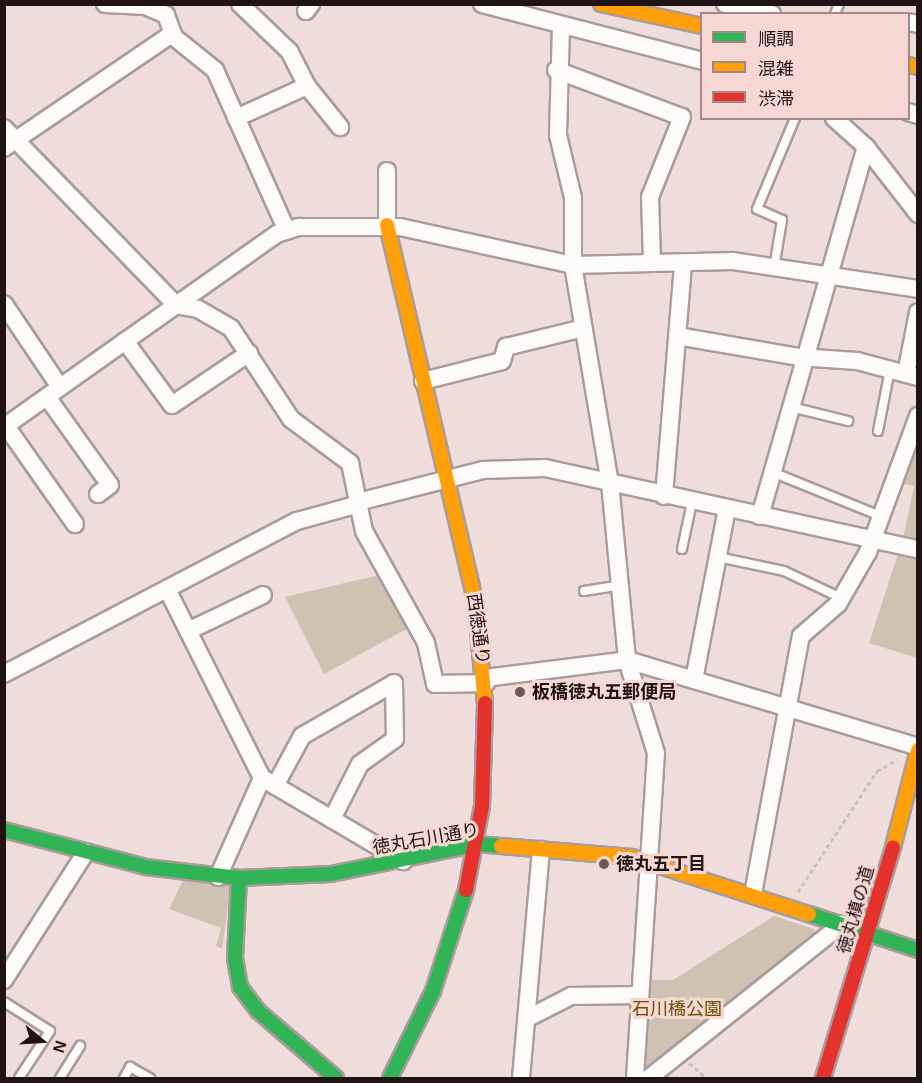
<!DOCTYPE html>
<html>
<head>
<meta charset="utf-8">
<style>
  body { margin:0 }
  #map { position:relative; width:922px; height:1083px; overflow:hidden; background:#efdddc; font-family:Helvetica,"Noto Sans JP",sans-serif }
  div>[style] { position:absolute }
  .green>* { inset:0; background:#d0c2b2 }
  .path>* { height:3px; margin-top:-1.5px; transform-origin:0; background:repeating-linear-gradient(90deg,#c7c2c2 0 4.5px,transparent 0 7.5px) }
  .roads { filter:drop-shadow(2px 0 #a99c9b) drop-shadow(-2px 0 #a99c9b) drop-shadow(0 2px #a99c9b) drop-shadow(0 -2px #a99c9b) }
  .lane>* { height:8px; margin:-4px; padding:0 4px; transform-origin:4px; border-radius:4px; background:#fdfafa }
  .street>* { height:16px; margin:-8px; padding:0 8px; transform-origin:8px; border-radius:8px; background:#fdfafa }
  .fast>* { height:14px; margin:-7px; padding:0 7px; transform-origin:7px; border-radius:7px; background:#30b455 }
  .slow>* { height:14px; margin:-7px; padding:0 7px; transform-origin:7px; border-radius:7px; background:#ff9f0a }
  .jam>* { height:14px; margin:-7px; padding:0 7px; transform-origin:7px; border-radius:7px; background:#e5322d }
  .dots>* { width:16px; height:16px; translate:-50% -50%; box-sizing:border-box; border:3px solid #f7d7d4; border-radius:50% }
  span { translate:-50% -50%; white-space:nowrap; text-align:center; line-height:1.15; -webkit-text-stroke:6px #f7d7d4; paint-order:stroke }
  .street-label { font-size:18px; color:#1f1413 }
  .poi-label { font-size:18px; color:#1f1413; font-weight:700 }
  .left { translate:0 -50%; text-align:left }
  .park-label { font-size:18px; color:#695200 }
  .frame { position:absolute; inset:0; border:6px solid #1f1413; pointer-events:none }
  .legend { position:absolute; left:700px; top:12px; width:210px; height:108px; box-sizing:border-box; background:#f7d7d4; border:2px solid #a18987; margin:0; padding:8px 10px; list-style:none; font-size:18px; color:#1f1413 }
  .legend li { display:flex; align-items:center; gap:12px; height:30px }
  .legend b { width:30px; border:2px solid #a18987 }
  .north { position:absolute; left:12px; top:1011px; width:60px; height:60px; -webkit-text-stroke:4px #f7d7d4; paint-order:stroke; rotate:108deg; font-size:16px; font-weight:700; line-height:24px; text-align:center; color:#1f1413 }
  .north::after { content:''; display:block; margin:auto; width:21px; height:27px; background:#1f1413; clip-path:polygon(50% 0,100% 100%,50% 72%,0 100%) }
</style>
</head>
<body>
<div id="map">
  <div class="green">
    <div style="clip-path:polygon(917px 435px,917px 542px,903px 539px,914px 486px,898px 483px)"></div>
    <div style="clip-path:polygon(898px 554px,917px 557px,917px 658px,869px 643px)"></div>
    <div style="clip-path:polygon(383px 574px,412px 626px,324px 674px,285px 597px)"></div>
    <div style="clip-path:polygon(183px 880px,231px 885px,222px 949px,216px 946px,221px 928px,169px 909px)"></div>
    <div style="clip-path:polygon(774px 916px,814px 929px,815px 938px,650px 1071px,643px 1066px,647px 980px,673px 980px)"></div>
  </div>
  <div class="path">
    <div style="left:798px;top:892px;width:145px;rotate:-56.9deg"></div>
    <div style="left:877px;top:771px;width:23px;rotate:-29deg"></div>
    <div style="left:689px;top:1063px;width:23px;rotate:40deg"></div>
  </div>
  <div class="roads">
    <div class="lane">
      <div style="left:835px;top:14px;width:11px;rotate:-68deg"></div>
      <div style="left:774px;top:268px;width:49px;rotate:-80.5deg"></div>
      <div style="left:782px;top:220px;width:27px;rotate:-156deg"></div>
      <div style="left:757px;top:209px;width:99px;rotate:-67.3deg"></div>
      <div style="left:791px;top:407px;width:59px;rotate:13.8deg"></div>
      <div style="left:878px;top:431px;width:63px;rotate:-79deg"></div>
      <div style="left:772px;top:472px;width:114px;rotate:22.1deg"></div>
      <div style="left:682px;top:549px;width:48px;rotate:-78deg"></div>
      <div style="left:718px;top:557px;width:67px;rotate:12deg"></div>
      <div style="left:784px;top:571px;width:63px;rotate:25.3deg"></div>
      <div style="left:584px;top:591px;width:37px;rotate:-9deg"></div>
      <div style="left:4px;top:1002px;width:54px;rotate:32.2deg"></div>
      <div style="left:50px;top:1031px;width:56px;rotate:123.4deg"></div>
      <div style="left:60px;top:1078px;width:38px;rotate:-58deg"></div>
      <div style="left:124px;top:1078px;width:13px;rotate:-61deg"></div>
      <div style="left:130px;top:1067px;width:23px;rotate:29deg"></div>
    </div>
    <div class="street">
      <div style="left:105px;top:4px;width:40px;rotate:2.9deg"></div>
      <div style="left:145px;top:6px;width:23px;rotate:23deg"></div>
      <div style="left:166px;top:15px;width:23px;rotate:70deg"></div>
      <div style="left:174px;top:37px;width:53px;rotate:38.8deg"></div>
      <div style="left:215px;top:70px;width:176px;rotate:65.9deg"></div>
      <div style="left:482px;top:4px;width:227px;rotate:14.5deg"></div>
      <div style="left:725px;top:4px;width:48px;rotate:12deg"></div>
      <div style="left:306px;top:11px;width:9px;rotate:-54deg"></div>
      <div style="left:908px;top:22px;width:10px;rotate:11deg"></div>
      <div style="left:561px;top:26px;width:109px;rotate:91.6deg"></div>
      <div style="left:558px;top:135px;width:65px;rotate:76.6deg"></div>
      <div style="left:573px;top:198px;width:67px;rotate:90deg"></div>
      <div style="left:573px;top:265px;width:221px;rotate:80.4deg"></div>
      <div style="left:610px;top:483px;width:178px;rotate:84.5deg"></div>
      <div style="left:627px;top:660px;width:97px;rotate:72.7deg"></div>
      <div style="left:656px;top:753px;width:326px;rotate:93.7deg"></div>
      <div style="left:556px;top:70px;width:134px;rotate:20.5deg"></div>
      <div style="left:682px;top:117px;width:86px;rotate:111.8deg"></div>
      <div style="left:650px;top:197px;width:65px;rotate:88.2deg"></div>
      <div style="left:307px;top:86px;width:53px;rotate:51.2deg"></div>
      <div style="left:908px;top:112px;width:10px;rotate:17deg"></div>
      <div style="left:236px;top:118px;width:78px;rotate:-24.3deg"></div>
      <div style="left:307px;top:86px;width:38px;rotate:-117deg"></div>
      <div style="left:290px;top:52px;width:69px;rotate:-136.2deg"></div>
      <div style="left:834px;top:118px;width:43px;rotate:42.2deg"></div>
      <div style="left:866px;top:147px;width:85px;rotate:52.2deg"></div>
      <div style="left:4px;top:128px;width:247px;rotate:45.8deg"></div>
      <div style="left:176px;top:305px;width:22px;rotate:10deg"></div>
      <div style="left:198px;top:309px;width:38px;rotate:30deg"></div>
      <div style="left:231px;top:328px;width:109px;rotate:56.6deg"></div>
      <div style="left:291px;top:419px;width:74px;rotate:36.7deg"></div>
      <div style="left:350px;top:463px;width:69px;rotate:78.4deg"></div>
      <div style="left:364px;top:531px;width:128px;rotate:61deg"></div>
      <div style="left:426px;top:643px;width:42px;rotate:77.6deg"></div>
      <div style="left:435px;top:684px;width:51px;rotate:-1.1deg"></div>
      <div style="left:4px;top:148px;width:204px;rotate:-34.2deg"></div>
      <div style="left:387px;top:225px;width:54px;rotate:-90deg"></div>
      <div style="left:4px;top:304px;width:100px;rotate:56deg"></div>
      <div style="left:677px;top:336px;width:123px;rotate:9.8deg"></div>
      <div style="left:798px;top:357px;width:59px;rotate:3.9deg"></div>
      <div style="left:857px;top:361px;width:63px;rotate:14.7deg"></div>
      <div style="left:125px;top:341px;width:79px;rotate:53.7deg"></div>
      <div style="left:172px;top:405px;width:93px;rotate:-34deg"></div>
      <div style="left:906px;top:374px;width:63px;rotate:-79deg"></div>
      <div style="left:423px;top:381px;width:81px;rotate:-14.2deg"></div>
      <div style="left:502px;top:361px;width:15px;rotate:-74deg"></div>
      <div style="left:506px;top:347px;width:80px;rotate:-13.7deg"></div>
      <div style="left:47px;top:397px;width:108px;rotate:54.4deg"></div>
      <div style="left:110px;top:485px;width:15px;rotate:143deg"></div>
      <div style="left:6px;top:426px;width:120px;rotate:54.9deg"></div>
      <div style="left:4px;top:427px;width:334px;rotate:-35.3deg"></div>
      <div style="left:277px;top:234px;width:23px;rotate:-18deg"></div>
      <div style="left:299px;top:227px;width:101px"></div>
      <div style="left:400px;top:227px;width:177px;rotate:12.4deg"></div>
      <div style="left:573px;top:265px;width:160px;rotate:-1.4deg"></div>
      <div style="left:733px;top:261px;width:187px;rotate:8.6deg"></div>
      <div style="left:664px;top:496px;width:234px;rotate:-85.3deg"></div>
      <div style="left:358px;top:502px;width:129px;rotate:-14.4deg"></div>
      <div style="left:483px;top:470px;width:62px;rotate:-1.8deg"></div>
      <div style="left:545px;top:468px;width:382px;rotate:12.3deg"></div>
      <div style="left:760px;top:516px;width:384px;rotate:-74deg"></div>
      <div style="left:167px;top:589px;width:212px;rotate:63.3deg"></div>
      <div style="left:262px;top:778px;width:164px;rotate:30.5deg"></div>
      <div style="left:188px;top:631px;width:83px;rotate:-25.6deg"></div>
      <div style="left:4px;top:674px;width:331px;rotate:-27.6deg"></div>
      <div style="left:297px;top:521px;width:64px;rotate:-15.3deg"></div>
      <div style="left:485px;top:678px;width:143px;rotate:-7.2deg"></div>
      <div style="left:627px;top:660px;width:304px;rotate:16.6deg"></div>
      <div style="left:694px;top:680px;width:174px;rotate:-79.1deg"></div>
      <div style="left:275px;top:786px;width:57px;rotate:-61.6deg"></div>
      <div style="left:302px;top:736px;width:106px;rotate:-29.9deg"></div>
      <div style="left:394px;top:683px;width:56px;rotate:89deg"></div>
      <div style="left:395px;top:739px;width:43px;rotate:144.5deg"></div>
      <div style="left:360px;top:764px;width:62px;rotate:117deg"></div>
      <div style="left:218px;top:877px;width:108px;rotate:-66deg"></div>
      <div style="left:753px;top:894px;width:262px;rotate:-79.5deg"></div>
      <div style="left:801px;top:636px;width:49px;rotate:-40.9deg"></div>
      <div style="left:838px;top:604px;width:60px;rotate:-60deg"></div>
      <div style="left:868px;top:552px;width:145px;rotate:-69.8deg"></div>
      <div style="left:4px;top:980px;width:152px;rotate:-57.4deg"></div>
      <div style="left:526px;top:1019px;width:51px;rotate:-27.1deg"></div>
      <div style="left:571px;top:996px;width:69px;rotate:-0.8deg"></div>
      <div style="left:521px;top:1078px;width:229px;rotate:-85deg"></div>
      <div style="left:649px;top:1078px;width:247px;rotate:-38.6deg"></div>
    </div>
    <div class="fast">
      <div style="left:4px;top:830px;width:147px;rotate:14.6deg"></div>
      <div style="left:146px;top:867px;width:94px;rotate:6.7deg"></div>
      <div style="left:239px;top:878px;width:92px;rotate:-2.5deg"></div>
      <div style="left:331px;top:874px;width:149px;rotate:-11.6deg"></div>
      <div style="left:477px;top:844px;width:24px;rotate:5deg"></div>
      <div style="left:239px;top:878px;width:80px;rotate:92.9deg"></div>
      <div style="left:235px;top:958px;width:29px;rotate:80deg"></div>
      <div style="left:240px;top:987px;width:30px;rotate:53deg"></div>
      <div style="left:258px;top:1011px;width:103px;rotate:40.7deg"></div>
      <div style="left:809px;top:914px;width:115px;rotate:18.3deg"></div>
      <div style="left:390px;top:1078px;width:97px;rotate:-63.7deg"></div>
      <div style="left:433px;top:991px;width:106px;rotate:-71.9deg"></div>
    </div>
    <div class="slow">
      <div style="left:601px;top:4px;width:103px;rotate:12.3deg"></div>
      <div style="left:908px;top:65px;width:10px;rotate:11deg"></div>
      <div style="left:387px;top:225px;width:385px;rotate:76.8deg"></div>
      <div style="left:475px;top:600px;width:103px;rotate:84.5deg"></div>
      <div style="left:501px;top:846px;width:131px;rotate:4.8deg"></div>
      <div style="left:632px;top:857px;width:186px;rotate:17.9deg"></div>
      <div style="left:893px;top:847px;width:100px;rotate:-75.5deg"></div>
    </div>
    <div class="jam">
      <div style="left:466px;top:890px;width:86px;rotate:-79.2deg"></div>
      <div style="left:482px;top:806px;width:103px;rotate:-88.3deg"></div>
      <div style="left:823px;top:1078px;width:241px;rotate:-73.1deg"></div>
    </div>
  </div>
  <div class="dots">
    <div style="left:520px;top:692px;background:#685a59"></div>
    <div style="left:604px;top:864px;background:#685a59"></div>
  </div>
  <div class="street-label">
    <span style="left:478px;top:629px;rotate:82deg">西徳通り</span>
    <span style="left:426px;top:839px;rotate:-10deg">徳丸石川通り</span>
    <span style="left:856px;top:910px;rotate:-74deg">徳丸槙の道</span>
  </div>
  <div class="poi-label">
    <span class="left" style="left:532px;top:692px">板橋徳丸五郵便局</span>
    <span class="left" style="left:616px;top:864px">徳丸五丁目</span>
  </div>
  <div class="park-label">
    <span style="left:677px;top:1009px">石川橋公園</span>
  </div>
  <div class="frame"></div>
  <ul class="legend">
  <li><b style="height:8px;background:#30b455"></b>順調</li>
  <li><b style="height:8px;background:#ff9f0a"></b>混雑</li>
  <li><b style="height:8px;background:#e5322d"></b>渋滞</li>
  </ul>
  <div class="north">N</div>
</div>
</body>
</html>
